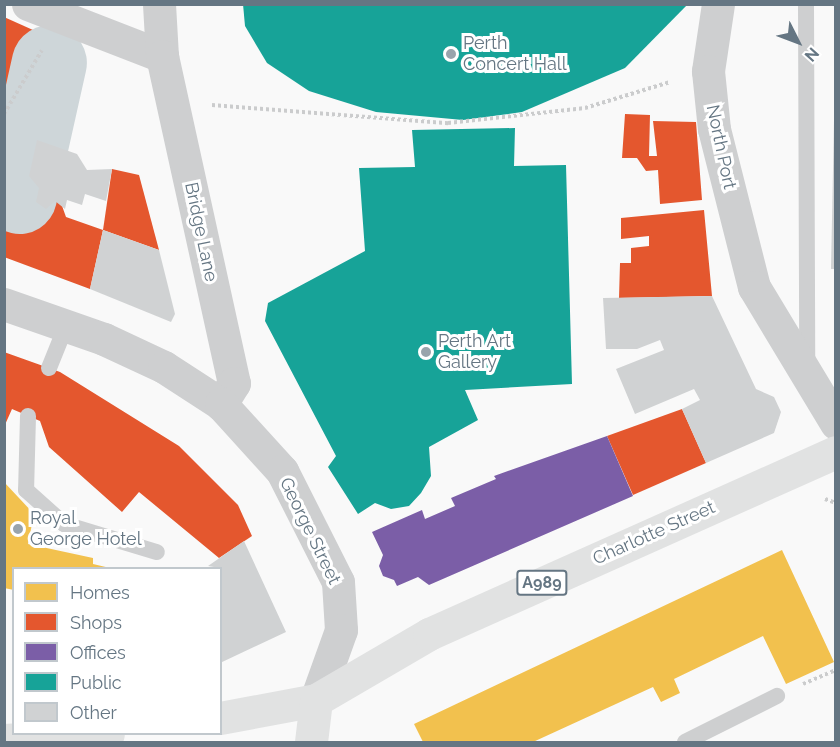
<!DOCTYPE html>
<html>
<head>
<meta charset="utf-8">
<style>
  body { margin:0 }
  #map { position:relative; width:840px; height:747px; overflow:hidden; background:#f9f9f9; font-family:Raleway,sans-serif }
  div>[style] { position:absolute }
  .homes>* { inset:0; background:#f2c14e }
  .shops>* { inset:0; background:#e4572e }
  .offices>* { inset:0; background:#7b5ea7 }
  .public>* { inset:0; background:#17a398 }
  .river>* { height:75px; margin:-37.5px; padding:0 37.5px; transform-origin:37.5px; border-radius:37.5px; background:#ced6d9 }
  .building>* { inset:0; background:#d0d2d3 }
  .path>* { height:4px; margin-top:-2px; transform-origin:0; background:repeating-linear-gradient(90deg,#cbcccd 0 3px,transparent 0 6px) }
  .lane>* { height:16px; margin:-8px; padding:0 8px; transform-origin:8px; border-radius:8px; background:#cecfd0 }
  .street>* { height:33px; margin:-16.5px; padding:0 16.5px; transform-origin:16.5px; border-radius:16.5px; background:#cecfd0 }
  .primary>* { height:33px; margin:-16.5px; padding:0 16.5px; transform-origin:16.5px; border-radius:16.5px; background:#e1e2e2 }
  .dots>* { width:16px; height:16px; translate:-50% -50%; box-sizing:border-box; border:3px solid #fff; border-radius:50% }
  span { translate:-50% -50%; white-space:nowrap; text-align:center; line-height:1.15; -webkit-text-stroke:6px #fff; paint-order:stroke }
  .shield-label span { padding:2px 4px; background:#fff; border:2px solid; border-radius:4px; -webkit-text-stroke-width:0 }
  .shield-label { font-size:16px; color:#657683; font-weight:700 }
  .poi-label { font-size:18px; color:#657683 }
  .left { translate:0 -50%; text-align:left }
  .street-label { font-size:18px; color:#657683 }
  .frame { position:absolute; inset:0; border:6px solid #657683; pointer-events:none }
  .legend { position:absolute; left:12px; top:567px; width:210px; height:168px; box-sizing:border-box; background:#fff; border:2px solid #c1c8cd; margin:0; padding:8px 10px; list-style:none; font-size:18px; color:#657683 }
  .legend li { display:flex; align-items:center; gap:12px; height:30px }
  .legend b { width:30px; border:2px solid #c1c8cd }
  .north { position:absolute; left:768px; top:12px; width:60px; height:60px; -webkit-text-stroke:4px #fff; paint-order:stroke; rotate:132deg; font-size:16px; font-weight:700; line-height:24px; text-align:center; color:#657683 }
  .north::after { content:''; display:block; margin:auto; width:21px; height:27px; background:#657683; clip-path:polygon(50% 0,100% 100%,50% 72%,0 100%) }
</style>
</head>
<body>
<div id="map">
  <div class="homes">
    <div style="clip-path:polygon(4px 482px,34px 514px,28px 544px,93px 558px,93px 564px,110px 568px,14px 568px,14px 590px,4px 588px)"></div>
    <div style="clip-path:polygon(782px 550px,834px 662px,786px 684px,763px 636px,674px 679px,680px 693px,661px 702px,653px 687px,533px 742px,423px 742px,414px 724px)"></div>
  </div>
  <div class="shops">
    <div style="clip-path:polygon(4px 17px,33px 30px,4px 95px)"></div>
    <div style="clip-path:polygon(625px 114px,650px 115px,649px 156px,657px 156px,653px 121px,696px 122px,702px 200px,660px 204px,658px 170px,646px 171px,637px 158px,622px 158px)"></div>
    <div style="clip-path:polygon(112px 169px,139px 175px,159px 250px,103px 230px)"></div>
    <div style="clip-path:polygon(11px 195px,46px 209px,55px 201px,61px 203px,66px 217px,103px 230px,90px 289px,4px 257px,4px 197px,10px 199px)"></div>
    <div style="clip-path:polygon(704px 210px,712px 296px,619px 298px,620px 263px,631px 263px,631px 248px,649px 246px,649px 236px,621px 239px,621px 218px)"></div>
    <div style="clip-path:polygon(4px 352px,60px 372px,179px 446px,238px 505px,252px 536px,219px 558px,139px 492px,122px 512px,49px 447px,40px 421px,12px 409px,4px 427px)"></div>
    <div style="clip-path:polygon(682px 409px,706px 463px,633px 495px,607px 436px)"></div>
  </div>
  <div class="offices">
    <div style="clip-path:polygon(607px 436px,633px 496px,429px 585px,418px 577px,397px 586px,394px 580px,383px 576px,379px 566px,383px 555px,372px 532px,422px 510px,425px 519px,455px 506px,451px 498px,496px 479px,494px 476px)"></div>
  </div>
  <div class="public">
    <div style="clip-path:polygon(243px 4px,688px 4px,625px 68px,522px 112px,463px 120px,376px 112px,309px 91px,267px 63px,245px 26px)"></div>
    <div style="clip-path:polygon(515px 128px,514px 166px,566px 165px,572px 384px,465px 390px,478px 420px,429px 447px,431px 476px,421px 493px,409px 506px,391px 509px,375px 503px,358px 514px,328px 467px,336px 456px,265px 321px,268px 303px,365px 251px,359px 168px,415px 167px,412px 130px)"></div>
  </div>
  <div class="river">
    <div style="left:19px;top:196px;width:137px;rotate:-77.4deg"></div>
  </div>
  <div class="building">
    <div style="clip-path:polygon(834px 120px,836px 269px,831px 269px)"></div>
    <div style="clip-path:polygon(37px 140px,77px 154px,87px 170px,112px 169px,106px 201px,85px 194px,82px 205px,67px 200px,65px 209px,55px 201px,46px 209px,36px 202px,39px 188px,29px 176px)"></div>
    <div style="clip-path:polygon(103px 230px,159px 250px,175px 314px,171px 322px,90px 289px)"></div>
    <div style="clip-path:polygon(712px 296px,756px 389px,774px 397px,781px 412px,774px 433px,706px 463px,682px 409px,700px 400px,694px 389px,635px 414px,616px 369px,664px 350px,660px 340px,637px 349px,606px 349px,603px 298px)"></div>
    <div style="clip-path:polygon(244px 541px,286px 632px,220px 663px,220px 568px,208px 566px)"></div>
  </div>
  <div class="path">
    <div style="left:212px;top:105px;width:237px;rotate:4.4deg"></div>
    <div style="left:448px;top:123px;width:138px;rotate:-6.2deg"></div>
    <div style="left:585px;top:108px;width:89px;rotate:-17deg"></div>
    <div style="left:4px;top:114px;width:74px;rotate:-59.3deg"></div>
    <div style="left:825px;top:499px;width:12px;rotate:20deg"></div>
    <div style="left:803px;top:684px;width:36px;rotate:-23deg"></div>
  </div>
  <div class="lane">
    <div style="left:806px;top:4px;width:362px;rotate:89.8deg"></div>
    <div style="left:49px;top:368px;width:45px;rotate:-68deg"></div>
    <div style="left:28px;top:416px;width:74px;rotate:91.5deg"></div>
    <div style="left:26px;top:490px;width:51px;rotate:41.8deg"></div>
    <div style="left:64px;top:524px;width:97px;rotate:16.8deg"></div>
    <div style="left:685px;top:742px;width:103px;rotate:-26.6deg"></div>
  </div>
  <div class="street">
    <div style="left:28px;top:4px;width:144px;rotate:21.2deg"></div>
    <div style="left:159px;top:4px;width:52px;rotate:86.7deg"></div>
    <div style="left:162px;top:56px;width:335px;rotate:77.6deg"></div>
    <div style="left:234px;top:383px;width:25px;rotate:122deg"></div>
    <div style="left:718px;top:4px;width:68px;rotate:98.5deg"></div>
    <div style="left:708px;top:71px;width:58px;rotate:84.1deg"></div>
    <div style="left:714px;top:129px;width:163px;rotate:75.8deg"></div>
    <div style="left:754px;top:287px;width:159px;rotate:58.9deg"></div>
    <div style="left:4px;top:304px;width:106px;rotate:19.3deg"></div>
    <div style="left:104px;top:339px;width:66px;rotate:25deg"></div>
    <div style="left:164px;top:367px;width:68px;rotate:33deg"></div>
    <div style="left:221px;top:404px;width:91px;rotate:47.7deg"></div>
    <div style="left:282px;top:471px;width:124px;rotate:63.2deg"></div>
    <div style="left:338px;top:582px;width:48px;rotate:86.4deg"></div>
    <div style="left:341px;top:630px;width:74px;rotate:109.7deg"></div>
  </div>
  <div class="primary">
    <div style="left:220px;top:718px;width:98px;rotate:-10.6deg"></div>
    <div style="left:316px;top:700px;width:131px;rotate:-30.3deg"></div>
    <div style="left:429px;top:634px;width:446px;rotate:-24.1deg"></div>
    <div style="left:4px;top:740px;width:104px;rotate:-3.3deg"></div>
    <div style="left:311px;top:742px;width:42px;rotate:-83.2deg"></div>
  </div>
  <div class="dots">
    <div style="left:451px;top:54px;background:#99a4ac"></div>
    <div style="left:426px;top:352px;background:#99a4ac"></div>
    <div style="left:18px;top:529px;background:#99a4ac"></div>
  </div>
  <div class="shield-label">
    <span style="left:542px;top:583px">A989</span>
  </div>
  <div class="poi-label">
    <span class="left" style="left:463px;top:54px">Perth<br>Concert Hall</span>
    <span class="left" style="left:438px;top:352px">Perth Art<br>Gallery</span>
    <span class="left" style="left:30px;top:529px">Royal<br>George Hotel</span>
  </div>
  <div class="street-label">
    <span style="left:721px;top:147px;rotate:78deg">North Port</span>
    <span style="left:201px;top:232px;rotate:78deg">Bridge Lane</span>
    <span style="left:310px;top:531px;rotate:64deg">George Street</span>
    <span style="left:654px;top:533px;rotate:-24deg">Charlotte Street</span>
  </div>
  <div class="frame"></div>
  <ul class="legend">
  <li><b style="height:16px;background:#f2c14e"></b>Homes</li>
  <li><b style="height:16px;background:#e4572e"></b>Shops</li>
  <li><b style="height:16px;background:#7b5ea7"></b>Offices</li>
  <li><b style="height:16px;background:#17a398"></b>Public</li>
  <li><b style="height:16px;background:#d0d2d3"></b>Other</li>
  </ul>
  <div class="north">N</div>
</div>
</body>
</html>
